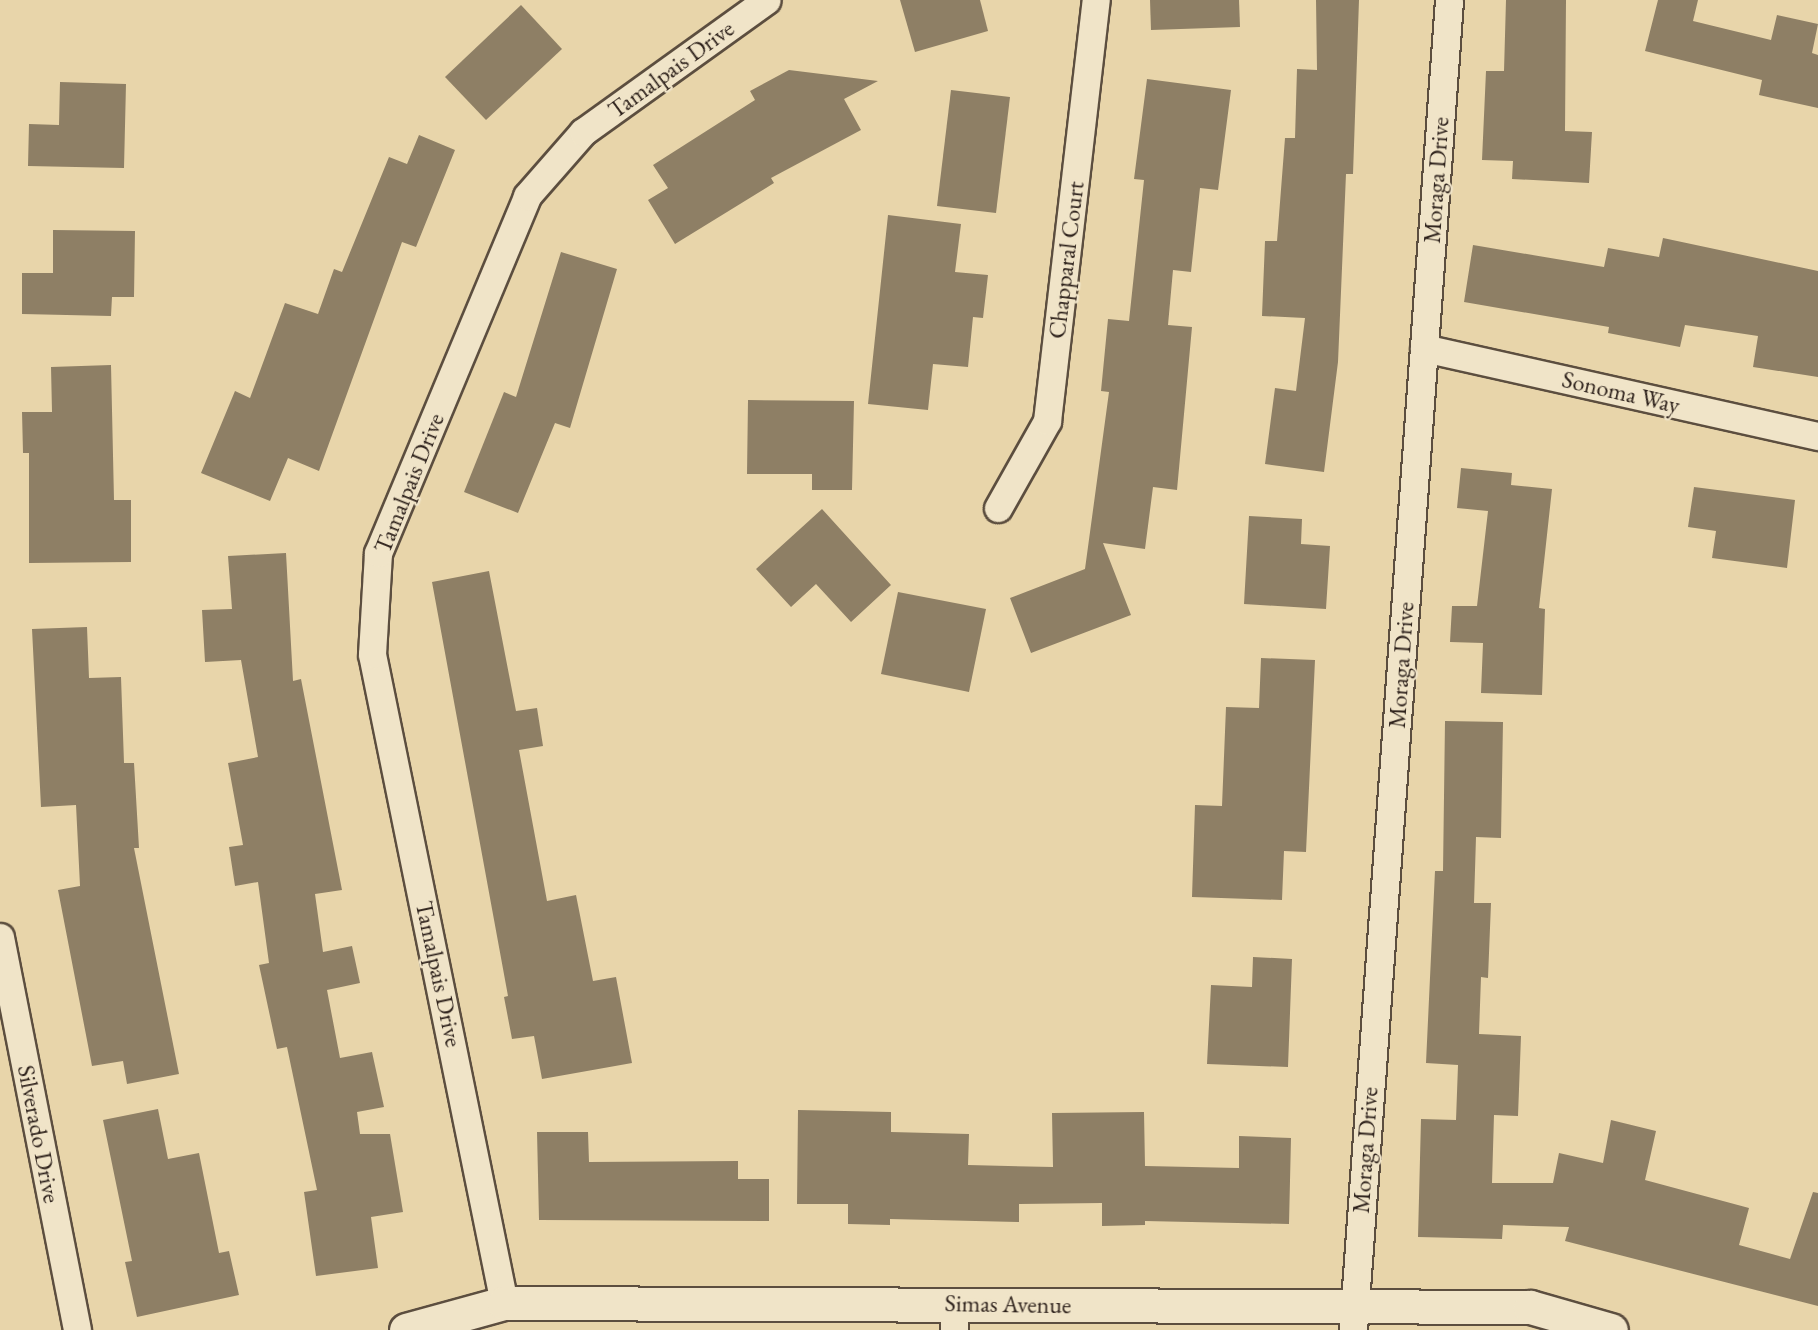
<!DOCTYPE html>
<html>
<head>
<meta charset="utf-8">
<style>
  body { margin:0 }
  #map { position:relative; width:1818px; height:1330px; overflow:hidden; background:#e8d5aa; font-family:"EB Garamond",serif }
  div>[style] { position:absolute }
  .building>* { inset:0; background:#8e7f65 }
  .roads { filter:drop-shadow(2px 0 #5c4e3f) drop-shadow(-2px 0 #5c4e3f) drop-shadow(0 2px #5c4e3f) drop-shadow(0 -2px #5c4e3f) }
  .street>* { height:27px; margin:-13.5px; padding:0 13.5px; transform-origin:13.5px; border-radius:13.5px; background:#f0e4c8 }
  .secondary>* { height:33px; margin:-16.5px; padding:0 16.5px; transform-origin:16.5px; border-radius:16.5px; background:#f0e4c8 }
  span { translate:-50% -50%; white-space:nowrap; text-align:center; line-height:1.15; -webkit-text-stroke:4.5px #f0e4c8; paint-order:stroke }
  .street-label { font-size:24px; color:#2d211b }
</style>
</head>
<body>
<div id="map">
  <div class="building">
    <div style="clip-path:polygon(900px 0,980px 0,988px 31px,915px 52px)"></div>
    <div style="clip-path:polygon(1150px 0,1239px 0,1240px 27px,1151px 30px)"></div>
    <div style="clip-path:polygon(1316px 0,1359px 0,1353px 174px,1346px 174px,1338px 362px,1324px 472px,1265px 464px,1275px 388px,1296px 391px,1305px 318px,1262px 316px,1265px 241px,1277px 241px,1285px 138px,1295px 138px,1297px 69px,1317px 70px)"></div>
    <div style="clip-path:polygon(1506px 0,1566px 0,1565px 131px,1592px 132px,1589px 183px,1512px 179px,1513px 161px,1482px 160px,1486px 71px,1504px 71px)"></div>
    <div style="clip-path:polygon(1658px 0,1698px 0,1693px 21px,1771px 40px,1777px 15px,1818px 24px,1812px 53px,1818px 55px,1818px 108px,1759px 95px,1762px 80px,1645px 51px)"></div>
    <div style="clip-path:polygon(521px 5px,562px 49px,486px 120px,445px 77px)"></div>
    <div style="clip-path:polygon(789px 70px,878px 81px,844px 99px,861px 130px,771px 178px,774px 183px,675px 244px,648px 200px,668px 188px,653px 165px,755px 100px,750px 91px)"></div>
    <div style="clip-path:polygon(1147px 79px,1231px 90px,1218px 190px,1200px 188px,1191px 272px,1173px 270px,1168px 325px,1192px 327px,1177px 490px,1153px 487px,1145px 549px,1103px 543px,1131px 615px,1031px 653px,1010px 598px,1085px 569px,1109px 392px,1101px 391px,1108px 319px,1129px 321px,1144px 180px,1134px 179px)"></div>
    <div style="clip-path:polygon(60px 82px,126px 84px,124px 168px,28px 166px,29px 124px,59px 125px)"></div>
    <div style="clip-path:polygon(951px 90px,1010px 97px,996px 213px,937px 206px)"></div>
    <div style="clip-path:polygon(419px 135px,455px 150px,416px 247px,402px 242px,319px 471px,288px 458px,270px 501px,201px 473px,235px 391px,250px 398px,285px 303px,318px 314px,334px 269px,342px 272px,389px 157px,407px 164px)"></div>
    <div style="clip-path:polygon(888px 215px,961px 224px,955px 272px,988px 275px,983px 318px,973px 317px,968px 367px,933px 364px,928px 410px,868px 404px)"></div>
    <div style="clip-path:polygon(53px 230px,135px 231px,134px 297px,112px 297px,111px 316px,22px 314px,22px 273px,53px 273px)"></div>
    <div style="clip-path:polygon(1663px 238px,1818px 271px,1818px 377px,1753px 367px,1758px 336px,1685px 325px,1680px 347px,1608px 333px,1609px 327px,1464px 302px,1473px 245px,1604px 267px,1608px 248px,1659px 257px)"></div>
    <div style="clip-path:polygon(561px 252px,617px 269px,570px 428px,555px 423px,518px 513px,464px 492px,504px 392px,516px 397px)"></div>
    <div style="clip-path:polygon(111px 365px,114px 500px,131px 500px,131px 562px,29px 563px,29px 453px,23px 453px,22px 412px,52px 412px,51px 367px)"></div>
    <div style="clip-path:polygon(748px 400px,854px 401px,852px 490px,812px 490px,812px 474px,747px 474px)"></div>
    <div style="clip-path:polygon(1461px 468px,1512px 473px,1511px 485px,1552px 489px,1539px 608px,1545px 609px,1542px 695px,1481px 693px,1483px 643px,1450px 642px,1452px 606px,1477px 606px,1488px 511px,1457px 508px)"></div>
    <div style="clip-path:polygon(1694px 487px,1795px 500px,1787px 568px,1712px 558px,1716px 531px,1688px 527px)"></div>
    <div style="clip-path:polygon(822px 509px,891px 585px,851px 622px,816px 584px,791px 607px,756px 569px)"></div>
    <div style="clip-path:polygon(1249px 516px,1302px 519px,1301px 544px,1330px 546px,1326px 609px,1244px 604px)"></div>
    <div style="clip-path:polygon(286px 553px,293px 681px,301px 679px,342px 890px,315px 894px,323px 952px,352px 946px,360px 983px,327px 990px,340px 1058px,372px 1052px,384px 1107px,357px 1112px,360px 1134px,390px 1134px,403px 1212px,371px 1217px,378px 1268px,316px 1276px,304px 1192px,317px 1190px,287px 1047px,277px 1049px,259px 965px,269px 963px,258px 882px,235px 886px,229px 847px,243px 845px,228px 763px,258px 757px,241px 660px,205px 662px,202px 610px,232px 609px,228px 556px)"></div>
    <div style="clip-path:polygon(489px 571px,516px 711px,537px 708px,543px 746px,519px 750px,547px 901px,576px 895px,593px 981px,616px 977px,632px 1063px,542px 1079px,534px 1036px,512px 1039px,504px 997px,508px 996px,432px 582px)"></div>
    <div style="clip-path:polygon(898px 592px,986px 609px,969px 692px,881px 674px)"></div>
    <div style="clip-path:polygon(87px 627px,89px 678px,121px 677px,124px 763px,134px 763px,139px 848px,134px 848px,179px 1074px,127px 1084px,123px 1061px,92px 1066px,58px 890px,80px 886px,76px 805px,41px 807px,32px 629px)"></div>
    <div style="clip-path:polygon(1261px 658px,1315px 660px,1306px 852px,1284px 851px,1282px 900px,1192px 897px,1195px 805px,1222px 806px,1226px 707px,1259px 708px)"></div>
    <div style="clip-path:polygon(1445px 721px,1503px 722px,1501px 838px,1476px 837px,1474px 903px,1491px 903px,1488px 978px,1481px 977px,1479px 1034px,1521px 1036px,1518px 1116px,1494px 1115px,1492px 1183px,1553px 1183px,1559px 1153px,1603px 1163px,1611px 1120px,1656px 1131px,1645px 1180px,1749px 1208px,1739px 1245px,1790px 1259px,1813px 1192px,1818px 1193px,1818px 1306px,1565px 1241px,1569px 1227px,1503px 1225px,1502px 1239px,1418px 1237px,1421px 1119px,1456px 1120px,1458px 1065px,1426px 1063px,1435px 871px,1443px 871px)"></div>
    <div style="clip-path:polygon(1253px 957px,1292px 959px,1288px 1067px,1207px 1064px,1211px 985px,1252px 987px)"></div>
    <div style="clip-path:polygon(158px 1109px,168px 1159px,199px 1153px,219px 1253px,229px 1251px,239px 1295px,137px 1317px,125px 1262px,132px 1261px,103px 1120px)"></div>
    <div style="clip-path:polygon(798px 1110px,891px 1112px,891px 1132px,969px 1134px,968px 1165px,1053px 1167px,1052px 1113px,1144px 1112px,1145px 1166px,1239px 1168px,1239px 1136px,1291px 1138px,1289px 1224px,1145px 1221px,1145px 1225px,1102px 1226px,1102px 1203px,1019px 1204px,1019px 1222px,890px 1219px,890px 1225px,848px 1224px,848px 1204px,797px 1204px)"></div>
    <div style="clip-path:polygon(537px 1132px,588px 1132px,589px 1162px,738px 1161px,738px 1179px,769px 1179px,769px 1221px,539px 1220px)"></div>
  </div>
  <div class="roads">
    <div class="street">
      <div style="left:1424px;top:348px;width:404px;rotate:12.6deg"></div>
      <div style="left:998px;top:508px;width:100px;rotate:-60.6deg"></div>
      <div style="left:1047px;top:421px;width:424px;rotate:-83.4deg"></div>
      <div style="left:0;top:937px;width:400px;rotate:78.9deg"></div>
      <div style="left:504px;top:1303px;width:662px;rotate:-101.5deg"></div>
      <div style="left:372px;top:654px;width:101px;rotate:-86.6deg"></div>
      <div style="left:378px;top:553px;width:387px;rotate:-67.3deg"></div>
      <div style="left:527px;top:196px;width:85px;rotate:-48.8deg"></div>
      <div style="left:583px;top:132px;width:226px;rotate:-35.7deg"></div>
      <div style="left:954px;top:1303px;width:27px;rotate:90deg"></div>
      <div style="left:1353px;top:1330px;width:1333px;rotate:-85.87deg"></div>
    </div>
    <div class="secondary">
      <div style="left:406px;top:1330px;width:102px;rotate:-15.4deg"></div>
      <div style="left:504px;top:1303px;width:1026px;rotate:0.22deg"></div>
      <div style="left:1530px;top:1307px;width:84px;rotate:15.9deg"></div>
    </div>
  </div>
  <div class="street-label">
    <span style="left:671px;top:69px;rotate:-36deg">Tamalpais Drive</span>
    <span style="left:1436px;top:180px;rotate:-86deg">Moraga Drive</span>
    <span style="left:1066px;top:260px;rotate:-83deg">Chapparal Court</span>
    <span style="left:1621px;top:392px;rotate:13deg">Sonoma Way</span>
    <span style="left:409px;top:483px;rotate:-68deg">Tamalpais Drive</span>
    <span style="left:1401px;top:665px;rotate:-86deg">Moraga Drive</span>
    <span style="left:439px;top:974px;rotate:78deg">Tamalpais Drive</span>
    <span style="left:39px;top:1134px;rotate:79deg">Silverado Drive</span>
    <span style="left:1365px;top:1150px;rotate:-86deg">Moraga Drive</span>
    <span style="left:1008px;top:1304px;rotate:1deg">Simas Avenue</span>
  </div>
</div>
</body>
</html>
